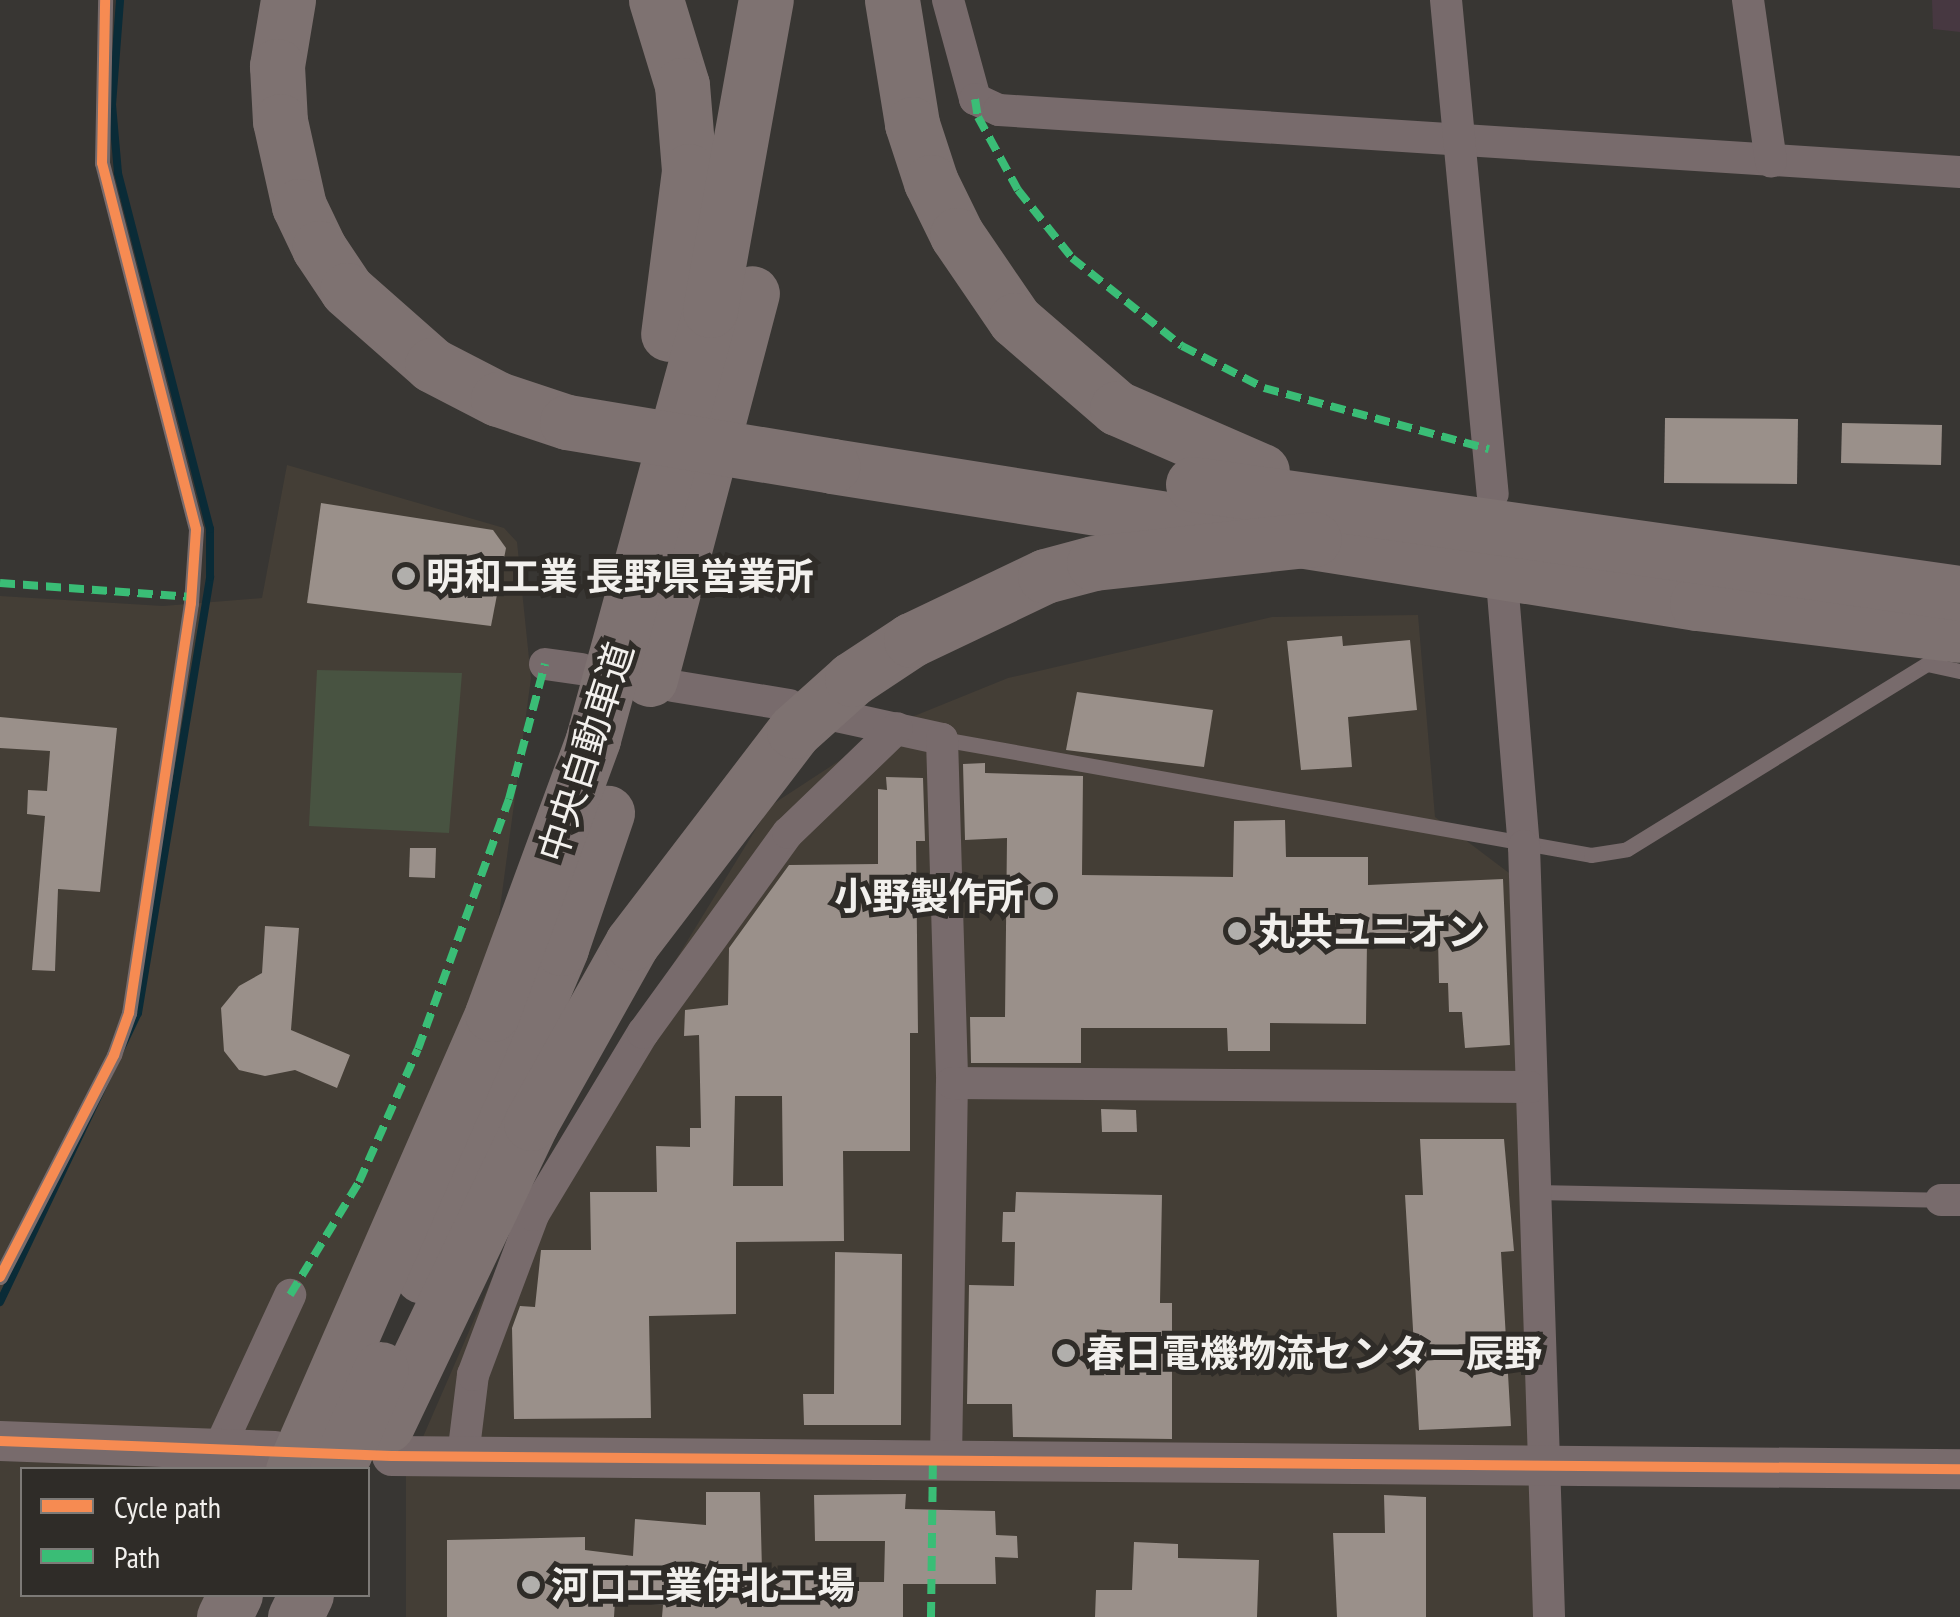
<!DOCTYPE html>
<html>
<head>
<meta charset="utf-8">
<style>
  body { margin:0 }
  #map { position:relative; width:1960px; height:1617px; overflow:hidden; background:#383633; font-family:"PT Sans Narrow","Noto Sans JP",sans-serif }
  div>[style] { position:absolute }
  .commercial>* { inset:0; background:#473841 }
  .built>* { inset:0; background:#443e36 }
  .green>* { inset:0; background:#485341 }
  .stream>* { height:8px; margin:-4px; padding:0 4px; transform-origin:4px; border-radius:4px; background:#0a2b37 }
  .building>* { inset:0; background:#9a908a }
  .service>* { height:15px; margin:-7.5px; padding:0 7.5px; transform-origin:7.5px; border-radius:7.5px; background:#786b6c }
  .minor>* { height:32px; margin:-16px; padding:0 16px; transform-origin:16px; border-radius:16px; background:#786b6c }
  .tertiary>* { height:40px; margin:-20px; padding:0 20px; transform-origin:20px; border-radius:20px; background:#786b6c }
  .motorway>* { height:55px; margin:-27.5px; padding:0 27.5px; transform-origin:27.5px; border-radius:27.5px; background:#7e7271 }
  .motorway-bridge>* { height:55px; margin:-27.5px; padding:0 27.5px; transform-origin:27.5px; border-radius:27.5px; background:#7e7271 }
  .quiet>* { height:8px; margin-top:-4px; transform-origin:0; background:repeating-linear-gradient(90deg,#3abd76 0 15px,transparent 0 23px) }
  .cycleway>* { height:10px; margin:-5px; padding:0 5px; transform-origin:5px; border-radius:5px; background:#f68b52 }
  .dots>* { width:28px; height:28px; translate:-50% -50%; box-sizing:border-box; border:5px solid #2f2c28; border-radius:50% }
  span { translate:-50% -50%; white-space:nowrap; text-align:center; line-height:1.15; -webkit-text-stroke:10px #2f2c28; paint-order:stroke }
  .poi-label { font-size:38px; color:#f2f0ed; font-weight:700 }
  .left { translate:0 -50%; text-align:left }
  .right { translate:-100% -50%; text-align:right }
  .street-label { font-size:38px; color:#f2f0ed }
  .legend { position:absolute; left:20px; top:1467px; width:350px; height:130px; box-sizing:border-box; background:#2f2c28; border:2px solid #7d7a77; margin:0; padding:12px 18px; list-style:none; font-size:30px; color:#f2f0ed }
  .legend li { display:flex; align-items:center; gap:20px; height:50px }
  .legend b { width:50px; border:2px solid #7d7a77 }
</style>
</head>
<body>
<div id="map">
  <div class="commercial">
    <div style="clip-path:polygon(1932px 0,1960px 0,1960px 32px,1933px 29px)"></div>
  </div>
  <div class="built">
    <div style="clip-path:polygon(287px 465px,504px 528px,517px 542px,531px 678px,494px 953px,264px 1469px,22px 1470px,22px 1594px,207px 1595px,197px 1617px,0 1617px,0 596px,163px 606px,262px 598px)"></div>
    <div style="clip-path:polygon(1418px 615px,1435px 817px,1509px 873px,1539px 1617px,406px 1617px,406px 1476px,520px 1214px,770px 806px,897px 723px,1008px 678px,1272px 617px)"></div>
  </div>
  <div class="green">
    <div style="clip-path:polygon(317px 670px,462px 673px,449px 833px,309px 826px)"></div>
  </div>
  <div class="stream">
    <div style="left:0;top:1302px;width:320px;rotate:-64.5deg"></div>
    <div style="left:138px;top:1013px;width:442px;rotate:-80.6deg"></div>
    <div style="left:210px;top:577px;width:48px;rotate:-90deg"></div>
    <div style="left:210px;top:529px;width:368px;rotate:-104.5deg"></div>
    <div style="left:118px;top:173px;width:68px;rotate:-95deg"></div>
    <div style="left:112px;top:105px;width:105px;rotate:-85.6deg"></div>
  </div>
  <div class="building">
    <div style="clip-path:polygon(1665px 418px,1798px 419px,1797px 484px,1664px 483px)"></div>
    <div style="clip-path:polygon(1842px 423px,1942px 425px,1941px 465px,1841px 463px)"></div>
    <div style="clip-path:polygon(321px 503px,493px 530px,506px 548px,491px 626px,307px 603px)"></div>
    <div style="clip-path:polygon(1342px 636px,1343px 646px,1410px 640px,1417px 710px,1348px 717px,1352px 767px,1301px 770px,1287px 641px)"></div>
    <div style="clip-path:polygon(1077px 692px,1213px 710px,1204px 767px,1066px 750px)"></div>
    <div style="clip-path:polygon(0 717px,117px 728px,100px 892px,58px 889px,55px 971px,32px 970px,45px 816px,27px 814px,28px 790px,47px 791px,50px 751px,0 748px)"></div>
    <div style="clip-path:polygon(985px 763px,985px 773px,1083px 776px,1082px 875px,1233px 877px,1234px 821px,1285px 820px,1286px 857px,1368px 857px,1368px 885px,1503px 879px,1510px 1045px,1465px 1048px,1462px 1012px,1449px 1012px,1448px 983px,1439px 983px,1438px 939px,1367px 941px,1366px 1024px,1270px 1023px,1270px 1051px,1228px 1051px,1227px 1028px,1081px 1028px,1081px 1063px,971px 1063px,970px 1017px,1005px 1017px,1007px 838px,965px 840px,963px 764px)"></div>
    <div style="clip-path:polygon(evenodd,886px 777px,923px 778px,925px 841px,916px 841px,918px 1033px,910px 1033px,910px 1151px,843px 1151px,844px 1241px,736px 1242px,736px 1314px,649px 1316px,651px 1418px,514px 1419px,512px 1328px,520px 1306px,535px 1307px,541px 1250px,591px 1250px,590px 1192px,657px 1192px,656px 1146px,690px 1147px,690px 1128px,701px 1128px,699px 1035px,684px 1036px,685px 1010px,728px 1005px,729px 948px,789px 865px,878px 864px,878px 789px,887px 790px,886px 777px,735px 1096px,782px 1096px,783px 1186px,733px 1186px,735px 1096px)"></div>
    <div style="clip-path:polygon(410px 848px,436px 848px,435px 878px,409px 877px)"></div>
    <div style="clip-path:polygon(265px 926px,299px 928px,291px 1030px,350px 1055px,337px 1088px,295px 1070px,265px 1076px,239px 1070px,224px 1051px,221px 1008px,239px 986px,262px 973px)"></div>
    <div style="clip-path:polygon(1101px 1109px,1136px 1110px,1137px 1132px,1102px 1132px)"></div>
    <div style="clip-path:polygon(1420px 1139px,1504px 1139px,1514px 1251px,1501px 1252px,1511px 1426px,1419px 1430px,1405px 1195px,1423px 1195px)"></div>
    <div style="clip-path:polygon(1016px 1192px,1162px 1195px,1160px 1303px,1172px 1303px,1172px 1439px,1013px 1437px,1012px 1404px,967px 1404px,969px 1285px,1014px 1286px,1015px 1242px,1002px 1242px,1003px 1212px,1015px 1212px)"></div>
    <div style="clip-path:polygon(835px 1252px,902px 1254px,901px 1425px,804px 1425px,803px 1394px,834px 1394px)"></div>
    <div style="clip-path:polygon(706px 1492px,760px 1492px,762px 1570px,831px 1572px,831px 1582px,884px 1582px,885px 1541px,815px 1541px,814px 1495px,906px 1494px,905px 1509px,995px 1511px,996px 1535px,1017px 1536px,1018px 1558px,995px 1557px,996px 1584px,903px 1584px,903px 1617px,662px 1617px,663px 1605px,615px 1601px,614px 1617px,447px 1617px,447px 1540px,585px 1537px,585px 1550px,633px 1556px,635px 1519px,706px 1525px)"></div>
    <div style="clip-path:polygon(1384px 1495px,1426px 1497px,1426px 1617px,1337px 1617px,1333px 1533px,1385px 1533px)"></div>
    <div style="clip-path:polygon(1134px 1542px,1178px 1544px,1178px 1558px,1259px 1560px,1257px 1617px,1095px 1617px,1096px 1590px,1132px 1590px)"></div>
  </div>
  <div class="service">
    <div style="left:942px;top:739px;width:659px;rotate:10.13deg"></div>
    <div style="left:1591px;top:855px;width:36px;rotate:-9deg"></div>
    <div style="left:1627px;top:849px;width:352px;rotate:-31.7deg"></div>
    <div style="left:1927px;top:664px;width:34px;rotate:12deg"></div>
    <div style="left:1535px;top:1192px;width:406px;rotate:1.1deg"></div>
    <div style="left:0;top:1277px;width:250px;rotate:-62.8deg"></div>
    <div style="left:114px;top:1055px;width:45px;rotate:-70.3deg"></div>
    <div style="left:129px;top:1013px;width:415px;rotate:-81.4deg"></div>
    <div style="left:191px;top:603px;width:74px;rotate:-86.1deg"></div>
    <div style="left:196px;top:529px;width:378px;rotate:-104.4deg"></div>
    <div style="left:102px;top:163px;width:163px;rotate:-88.9deg"></div>
  </div>
  <div class="minor">
    <div style="left:948px;top:0;width:103px;rotate:74.7deg"></div>
    <div style="left:975px;top:99px;width:26px;rotate:25deg"></div>
    <div style="left:999px;top:110px;width:963px;rotate:3.69deg"></div>
    <div style="left:1446px;top:0;width:496px;rotate:84.6deg"></div>
    <div style="left:1748px;top:0;width:163px;rotate:81.9deg"></div>
    <div style="left:1503px;top:593px;width:254px;rotate:85.3deg"></div>
    <div style="left:1524px;top:846px;width:771px;rotate:88.14deg"></div>
    <div style="left:545px;top:664px;width:37px;rotate:8deg"></div>
    <div style="left:673px;top:686px;width:118px;rotate:9.3deg"></div>
    <div style="left:837px;top:716px;width:107px;rotate:12.4deg"></div>
    <div style="left:942px;top:739px;width:344px;rotate:88.3deg"></div>
    <div style="left:1941px;top:1200px;width:19px"></div>
    <div style="left:219px;top:1449px;width:170px;rotate:-65.2deg"></div>
    <div style="left:463px;top:1456px;width:82px;rotate:-83deg"></div>
    <div style="left:473px;top:1375px;width:171px;rotate:-69.4deg"></div>
    <div style="left:533px;top:1215px;width:213px;rotate:-58.9deg"></div>
    <div style="left:643px;top:1033px;width:247px;rotate:-54.1deg"></div>
    <div style="left:788px;top:833px;width:151px;rotate:-43.9deg"></div>
    <div style="left:946px;top:1461px;width:378px;rotate:-89.1deg"></div>
    <div style="left:952px;top:1083px;width:578px;rotate:0.4deg"></div>
  </div>
  <div class="tertiary">
    <div style="left:0;top:1441px;width:275px;rotate:2.1deg"></div>
    <div style="left:392px;top:1456px;width:1568px;rotate:0.48deg"></div>
  </div>
  <div class="motorway">
    <div style="left:288px;top:0;width:67px;rotate:99.5deg"></div>
    <div style="left:277px;top:66px;width:55px;rotate:86.9deg"></div>
    <div style="left:280px;top:121px;width:87px;rotate:77.4deg"></div>
    <div style="left:299px;top:206px;width:47px;rotate:64.5deg"></div>
    <div style="left:319px;top:248px;width:50px;rotate:56.3deg"></div>
    <div style="left:347px;top:290px;width:113px;rotate:41.4deg"></div>
    <div style="left:432px;top:365px;width:74px;rotate:27.3deg"></div>
    <div style="left:498px;top:399px;width:73px;rotate:18.4deg"></div>
    <div style="left:656px;top:0;width:89px;rotate:73deg"></div>
    <div style="left:682px;top:85px;width:86px;rotate:85.3deg"></div>
    <div style="left:689px;top:171px;width:164px;rotate:97.3deg"></div>
    <div style="left:892px;top:0;width:126px;rotate:80.8deg"></div>
    <div style="left:912px;top:124px;width:61px;rotate:71.9deg"></div>
    <div style="left:931px;top:182px;width:59px;rotate:63.9deg"></div>
    <div style="left:957px;top:235px;width:103px;rotate:55.7deg"></div>
    <div style="left:1015px;top:320px;width:135px;rotate:40.8deg"></div>
    <div style="left:1117px;top:408px;width:158px;rotate:23.5deg"></div>
    <div style="left:832px;top:466px;width:876px;rotate:9deg"></div>
    <div style="left:1697px;top:603px;width:265px;rotate:6.9deg"></div>
    <div style="left:1193px;top:484px;width:775px;rotate:8.09deg"></div>
    <div style="left:650px;top:679px;width:399px;rotate:-75.2deg"></div>
    <div style="left:422px;top:1276px;width:356px;rotate:-67deg"></div>
    <div style="left:561px;top:948px;width:143px;rotate:-71.2deg"></div>
    <div style="left:387px;top:1425px;width:335px;rotate:-64.5deg"></div>
    <div style="left:531px;top:1123px;width:206px;rotate:-60.7deg"></div>
    <div style="left:632px;top:943px;width:267px;rotate:-52.6deg"></div>
    <div style="left:794px;top:731px;width:78px;rotate:-41.9deg"></div>
    <div style="left:852px;top:679px;width:71px;rotate:-33.5deg"></div>
    <div style="left:911px;top:640px;width:148px;rotate:-25.5deg"></div>
    <div style="left:1045px;top:576px;width:51px;rotate:-14.9deg"></div>
    <div style="left:1094px;top:563px;width:221px;rotate:-6.2deg"></div>
    <div style="left:293px;top:1470px;width:498px;rotate:-66.4deg"></div>
    <div style="left:492px;top:1014px;width:293px;rotate:-69.8deg"></div>
    <div style="left:593px;top:739px;width:445px;rotate:-74.7deg"></div>
    <div style="left:710px;top:310px;width:315px;rotate:-79.8deg"></div>
    <div style="left:337px;top:1470px;width:110px;rotate:-66.5deg"></div>
    <div style="left:224px;top:1617px;width:25px;rotate:-64deg"></div>
    <div style="left:295px;top:1617px;width:25px;rotate:-64deg"></div>
  </div>
  <div class="motorway-bridge">
    <div style="left:567px;top:422px;width:269px;rotate:9.4deg"></div>
  </div>
  <div class="quiet">
    <div style="left:975px;top:99px;width:18px;rotate:81deg"></div>
    <div style="left:978px;top:117px;width:83px;rotate:61.3deg"></div>
    <div style="left:1018px;top:190px;width:87px;rotate:51.5deg"></div>
    <div style="left:1072px;top:258px;width:141px;rotate:38.7deg"></div>
    <div style="left:1182px;top:346px;width:92px;rotate:27.1deg"></div>
    <div style="left:1264px;top:388px;width:233px;rotate:15.2deg"></div>
    <div style="left:0;top:583px;width:192px;rotate:4.2deg"></div>
    <div style="left:290px;top:1295px;width:132px;rotate:-58.6deg"></div>
    <div style="left:359px;top:1182px;width:145px;rotate:-66.1deg"></div>
    <div style="left:418px;top:1049px;width:266px;rotate:-70deg"></div>
    <div style="left:509px;top:799px;width:140px;rotate:-75.1deg"></div>
    <div style="left:931px;top:1617px;width:156px;rotate:-89.3deg"></div>
  </div>
  <div class="cycleway">
    <div style="left:0;top:1277px;width:250px;rotate:-62.8deg"></div>
    <div style="left:114px;top:1055px;width:45px;rotate:-70.3deg"></div>
    <div style="left:129px;top:1013px;width:415px;rotate:-81.4deg"></div>
    <div style="left:191px;top:603px;width:74px;rotate:-86.1deg"></div>
    <div style="left:196px;top:529px;width:378px;rotate:-104.4deg"></div>
    <div style="left:102px;top:163px;width:163px;rotate:-88.9deg"></div>
    <div style="left:0;top:1441px;width:392px;rotate:2.2deg"></div>
    <div style="left:392px;top:1456px;width:1568px;rotate:0.48deg"></div>
  </div>
  <div class="dots">
    <div style="left:406px;top:576px;background:#b1afac"></div>
    <div style="left:1044px;top:896px;background:#b1afac"></div>
    <div style="left:1237px;top:931px;background:#b1afac"></div>
    <div style="left:1066px;top:1353px;background:#b1afac"></div>
    <div style="left:531px;top:1585px;background:#b1afac"></div>
  </div>
  <div class="poi-label">
    <span class="left" style="left:426px;top:576px">明和工業 長野県営業所</span>
    <span class="right" style="left:1024px;top:896px">小野製作所</span>
    <span class="left" style="left:1257px;top:931px">丸共ユニオン</span>
    <span class="left" style="left:1086px;top:1353px">春日電機物流センター辰野</span>
    <span class="left" style="left:551px;top:1585px">河口工業伊北工場</span>
  </div>
  <div class="street-label">
    <span style="left:585px;top:752px;rotate:-72deg">中央自動車道</span>
  </div>
  <ul class="legend">
  <li><b style="height:12px;background:#f68b52"></b>Cycle path</li>
  <li><b style="height:12px;background:#3abd76"></b>Path</li>
  </ul>
</div>
</body>
</html>
